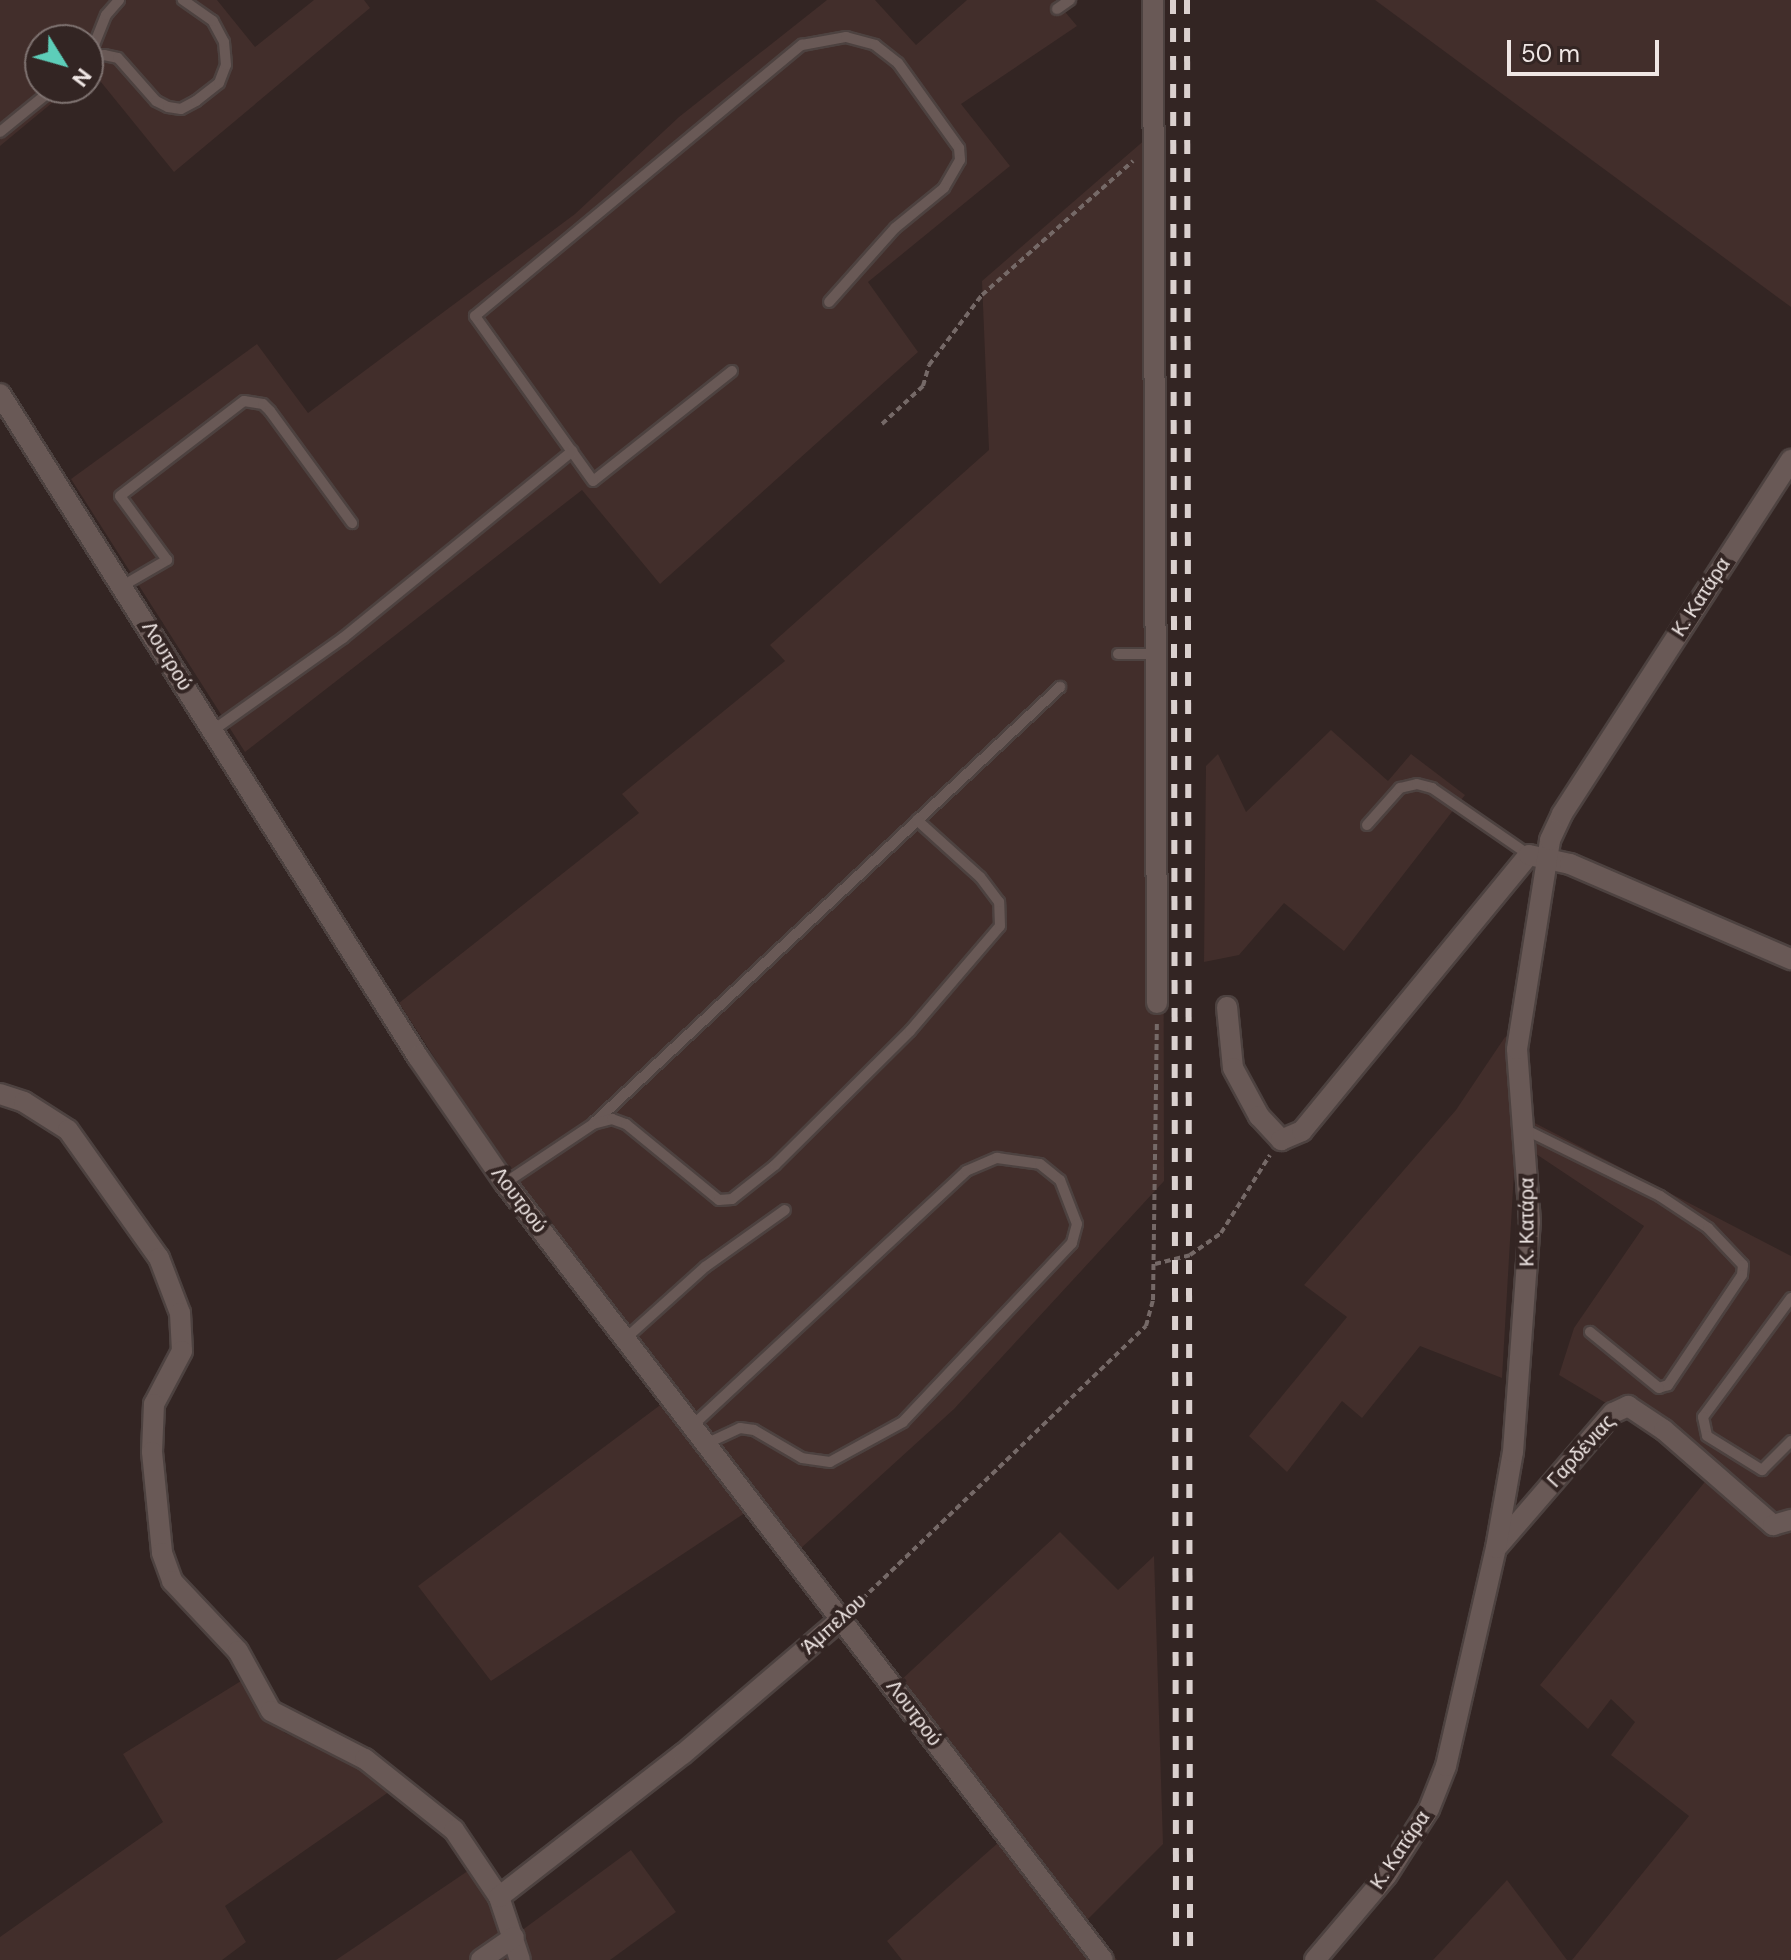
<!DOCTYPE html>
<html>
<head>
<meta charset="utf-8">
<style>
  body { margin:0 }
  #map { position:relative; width:1791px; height:1960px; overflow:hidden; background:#332523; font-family:"DM Sans",sans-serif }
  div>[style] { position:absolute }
  .built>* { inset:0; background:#422e2b }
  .path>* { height:4px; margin-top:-2px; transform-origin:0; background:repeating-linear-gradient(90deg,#756967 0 6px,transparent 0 10px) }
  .roads { filter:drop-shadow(2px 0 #4d4240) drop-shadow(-2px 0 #4d4240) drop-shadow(0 2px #4d4240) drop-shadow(0 -2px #4d4240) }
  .service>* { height:10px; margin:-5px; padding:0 5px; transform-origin:5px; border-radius:5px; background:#695956 }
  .minor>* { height:20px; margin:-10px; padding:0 10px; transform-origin:10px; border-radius:10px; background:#695956 }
  .rail>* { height:6px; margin-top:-3px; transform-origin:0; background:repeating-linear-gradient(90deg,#dad0ce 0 14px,transparent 0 28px) }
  span { translate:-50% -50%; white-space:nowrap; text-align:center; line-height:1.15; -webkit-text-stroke:8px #332523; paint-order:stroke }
  .street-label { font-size:20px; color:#efe6e4 }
  .north { position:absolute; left:24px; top:24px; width:80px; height:80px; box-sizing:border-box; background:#332523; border:2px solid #7e7270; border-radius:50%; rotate:127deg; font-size:22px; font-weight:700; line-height:32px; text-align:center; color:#efe6e4 }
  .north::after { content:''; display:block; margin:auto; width:28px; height:36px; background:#5dceb9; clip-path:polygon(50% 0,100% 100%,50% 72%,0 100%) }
  .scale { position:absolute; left:1507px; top:40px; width:152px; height:36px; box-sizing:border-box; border:4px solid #efe6e4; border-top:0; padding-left:10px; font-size:24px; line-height:28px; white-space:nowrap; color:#efe6e4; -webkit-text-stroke:6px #332523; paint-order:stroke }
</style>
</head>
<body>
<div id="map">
  <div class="built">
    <div style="clip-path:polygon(0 0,217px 0,255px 47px,314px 0,364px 0,370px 8px,174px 172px,92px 71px,88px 73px,88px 40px,40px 40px,40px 88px,70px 88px,0 146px)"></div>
    <div style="clip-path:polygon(827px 0,875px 0,916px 45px,967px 0,1055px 0,1077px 26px,961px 104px,1010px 166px,868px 282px,918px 352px,660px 584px,582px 490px,245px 752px,71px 479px,257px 344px,308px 413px,575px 214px,679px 117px)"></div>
    <div style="clip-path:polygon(1375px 0,1791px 0,1791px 307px)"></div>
    <div style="clip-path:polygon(1162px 125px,1164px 1181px,954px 1409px,800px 1549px,763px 1501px,491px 1681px,418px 1586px,679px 1391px,500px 1159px,399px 1003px,639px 813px,622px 794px,785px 661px,770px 645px,989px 450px,982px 281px)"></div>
    <div style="clip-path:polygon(1331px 730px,1388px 781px,1411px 754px,1465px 795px,1344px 951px,1284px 903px,1239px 955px,1204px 962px,1206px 766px,1218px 754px,1246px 812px)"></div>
    <div style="clip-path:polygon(1505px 1037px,1528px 1044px,1531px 1121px,1791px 1256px,1791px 1960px,1572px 1960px,1689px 1816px,1611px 1755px,1635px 1722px,1611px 1699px,1588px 1729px,1540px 1685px,1708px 1478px,1661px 1436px,1559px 1375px,1574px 1328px,1644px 1226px,1533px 1152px,1515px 1155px,1502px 1378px,1420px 1346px,1362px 1418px,1342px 1401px,1287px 1472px,1249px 1436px,1347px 1317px,1304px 1285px,1456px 1110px)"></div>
    <div style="clip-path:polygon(1060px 1532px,1118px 1590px,1154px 1556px,1163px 1844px,1086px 1921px,1117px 1960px,902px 1960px,887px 1941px,1016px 1827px,899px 1682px)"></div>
    <div style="clip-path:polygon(241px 1681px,257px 1706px,285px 1733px,341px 1756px,393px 1789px,225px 1906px,246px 1942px,222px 1960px,0 1960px,0 1937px,163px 1822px,123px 1754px)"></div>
    <div style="clip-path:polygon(631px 1850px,676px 1912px,610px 1960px,336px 1960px,487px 1858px,521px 1931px)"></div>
    <div style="clip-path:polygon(1507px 1880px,1567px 1960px,1433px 1960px)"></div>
  </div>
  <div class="path">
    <div style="left:882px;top:424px;width:56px;rotate:-42.8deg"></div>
    <div style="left:923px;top:386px;width:22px;rotate:-74deg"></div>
    <div style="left:929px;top:365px;width:88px;rotate:-52.9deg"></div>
    <div style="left:982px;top:295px;width:202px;rotate:-41.6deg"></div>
    <div style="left:1155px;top:1264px;width:36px;rotate:-14deg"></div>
    <div style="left:1190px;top:1255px;width:38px;rotate:-35deg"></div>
    <div style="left:1221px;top:1233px;width:92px;rotate:-57.9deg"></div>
    <div style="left:855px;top:1606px;width:404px;rotate:-43.9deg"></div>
    <div style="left:1146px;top:1326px;width:27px;rotate:-75deg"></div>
    <div style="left:1153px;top:1300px;width:279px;rotate:-89.2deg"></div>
  </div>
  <div class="roads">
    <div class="service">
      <div style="left:1057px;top:9px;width:16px;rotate:-35deg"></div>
      <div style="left:88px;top:60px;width:48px;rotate:-68.2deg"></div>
      <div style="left:106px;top:15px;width:20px;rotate:-49deg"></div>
      <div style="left:88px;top:61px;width:17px;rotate:-21deg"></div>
      <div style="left:104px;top:55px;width:14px;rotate:12deg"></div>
      <div style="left:118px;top:58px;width:57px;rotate:48.5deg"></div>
      <div style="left:156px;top:101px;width:13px;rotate:27deg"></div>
      <div style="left:168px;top:107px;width:13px;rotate:9deg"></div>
      <div style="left:181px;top:109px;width:17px;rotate:-28deg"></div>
      <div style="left:196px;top:101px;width:29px;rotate:-38deg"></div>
      <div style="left:219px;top:83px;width:19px;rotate:-69deg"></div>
      <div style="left:226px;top:65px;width:23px;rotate:-95deg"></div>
      <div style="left:224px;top:42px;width:24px;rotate:-118deg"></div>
      <div style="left:213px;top:21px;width:37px;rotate:-145deg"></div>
      <div style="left:0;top:132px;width:70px;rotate:-39.2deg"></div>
      <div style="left:732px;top:371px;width:177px;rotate:141.6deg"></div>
      <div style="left:593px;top:481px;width:203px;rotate:-125.6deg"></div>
      <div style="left:475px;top:316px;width:425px;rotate:-39.7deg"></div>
      <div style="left:802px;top:45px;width:45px;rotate:-10.3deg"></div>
      <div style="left:846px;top:37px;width:30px;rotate:15deg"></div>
      <div style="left:875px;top:45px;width:29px;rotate:38deg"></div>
      <div style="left:898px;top:63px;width:105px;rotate:54.3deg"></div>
      <div style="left:959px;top:148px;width:12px;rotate:85deg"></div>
      <div style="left:960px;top:160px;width:32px;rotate:120deg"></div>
      <div style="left:944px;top:188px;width:63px;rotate:140.8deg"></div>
      <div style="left:895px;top:228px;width:99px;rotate:131.7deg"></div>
      <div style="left:124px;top:585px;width:50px;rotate:-30.2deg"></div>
      <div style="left:167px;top:560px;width:79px;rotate:-126.3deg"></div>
      <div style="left:120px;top:496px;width:156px;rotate:-37.5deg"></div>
      <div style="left:244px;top:401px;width:19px;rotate:9deg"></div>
      <div style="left:263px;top:404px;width:10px;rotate:45deg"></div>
      <div style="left:270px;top:411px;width:139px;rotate:53.8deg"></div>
      <div style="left:1118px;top:654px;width:36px"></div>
      <div style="left:212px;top:731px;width:161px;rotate:-35.4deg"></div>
      <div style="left:343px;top:638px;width:296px;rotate:-39.2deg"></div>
      <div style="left:1367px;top:825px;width:50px;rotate:-48.3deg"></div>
      <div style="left:1400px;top:788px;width:17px;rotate:-13deg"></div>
      <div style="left:1417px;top:784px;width:16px;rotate:15deg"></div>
      <div style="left:1432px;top:788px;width:118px;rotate:34.6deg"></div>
      <div style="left:595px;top:1122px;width:637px;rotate:-43.09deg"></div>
      <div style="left:1522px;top:1128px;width:154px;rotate:26.2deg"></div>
      <div style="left:1660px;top:1196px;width:58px;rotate:33.7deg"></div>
      <div style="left:1708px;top:1228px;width:51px;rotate:46.6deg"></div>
      <div style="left:1743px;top:1265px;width:10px;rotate:96deg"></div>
      <div style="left:1742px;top:1275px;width:133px;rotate:123.9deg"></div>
      <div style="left:1668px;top:1385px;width:9px;rotate:162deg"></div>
      <div style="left:1659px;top:1388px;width:89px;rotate:-140.9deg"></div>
      <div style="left:505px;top:1183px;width:106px;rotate:-33.8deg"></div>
      <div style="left:593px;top:1124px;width:20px;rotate:-15deg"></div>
      <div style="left:612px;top:1119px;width:15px;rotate:20deg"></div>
      <div style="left:626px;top:1124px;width:120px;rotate:39.3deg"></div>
      <div style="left:719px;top:1200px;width:13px;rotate:-4deg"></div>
      <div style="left:732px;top:1199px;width:55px;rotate:-38.3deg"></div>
      <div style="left:775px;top:1165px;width:190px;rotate:-44.8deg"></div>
      <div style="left:910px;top:1031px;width:138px;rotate:-49.4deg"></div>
      <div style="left:1000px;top:926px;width:24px;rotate:-92deg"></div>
      <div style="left:999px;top:902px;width:31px;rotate:-127deg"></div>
      <div style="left:980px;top:877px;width:85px;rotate:-137.9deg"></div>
      <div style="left:1791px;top:1298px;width:148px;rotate:126.5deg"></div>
      <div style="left:1703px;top:1417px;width:19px;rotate:78deg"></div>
      <div style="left:1707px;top:1436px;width:65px;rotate:31.7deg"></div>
      <div style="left:1762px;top:1470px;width:41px;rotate:-45deg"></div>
      <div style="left:625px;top:1339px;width:108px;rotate:-42deg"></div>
      <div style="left:705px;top:1267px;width:98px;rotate:-35.5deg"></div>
      <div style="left:692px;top:1426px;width:374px;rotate:-42.9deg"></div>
      <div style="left:966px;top:1171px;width:34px;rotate:-23deg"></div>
      <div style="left:997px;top:1158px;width:43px;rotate:7.9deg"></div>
      <div style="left:1040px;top:1164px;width:26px;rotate:39deg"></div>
      <div style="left:1060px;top:1180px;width:47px;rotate:68.9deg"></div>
      <div style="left:1077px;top:1224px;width:20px;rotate:105deg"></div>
      <div style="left:1072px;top:1243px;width:246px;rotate:133.4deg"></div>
      <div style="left:903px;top:1422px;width:83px;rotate:151.3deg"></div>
      <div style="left:830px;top:1462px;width:28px;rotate:-172deg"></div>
      <div style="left:802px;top:1458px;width:56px;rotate:-149.7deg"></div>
      <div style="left:754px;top:1430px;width:14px;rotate:-172deg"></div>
      <div style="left:740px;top:1428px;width:38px;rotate:155deg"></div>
    </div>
    <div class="minor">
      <div style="left:1153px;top:0;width:1003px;rotate:89.77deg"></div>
      <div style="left:0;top:394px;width:784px;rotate:57.77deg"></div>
      <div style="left:418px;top:1057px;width:153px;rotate:55.4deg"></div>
      <div style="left:505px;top:1183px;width:980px;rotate:52.42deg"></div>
      <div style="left:1227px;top:1007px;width:61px;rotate:84.4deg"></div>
      <div style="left:1233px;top:1068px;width:55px;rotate:61.6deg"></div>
      <div style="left:1259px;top:1116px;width:33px;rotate:47deg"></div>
      <div style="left:1281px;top:1140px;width:23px;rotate:-23deg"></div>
      <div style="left:1302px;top:1131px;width:357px;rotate:-50.6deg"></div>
      <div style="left:1529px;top:855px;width:42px;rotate:12.4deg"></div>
      <div style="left:1570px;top:864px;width:241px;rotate:23.3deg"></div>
      <div style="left:0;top:1094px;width:25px;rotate:18deg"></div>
      <div style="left:24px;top:1102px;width:52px;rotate:32.5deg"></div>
      <div style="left:68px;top:1130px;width:157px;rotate:54.6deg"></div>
      <div style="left:159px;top:1258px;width:59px;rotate:69.1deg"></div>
      <div style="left:180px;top:1313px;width:38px;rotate:87deg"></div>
      <div style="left:182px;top:1351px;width:60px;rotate:117.8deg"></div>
      <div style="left:154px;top:1404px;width:48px;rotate:92.4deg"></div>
      <div style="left:152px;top:1452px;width:101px;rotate:84.3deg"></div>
      <div style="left:162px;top:1553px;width:30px;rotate:70deg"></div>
      <div style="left:172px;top:1581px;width:96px;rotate:46.7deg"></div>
      <div style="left:238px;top:1651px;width:68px;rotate:61.2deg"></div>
      <div style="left:271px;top:1711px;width:106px;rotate:27.1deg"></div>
      <div style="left:365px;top:1759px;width:114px;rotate:38.6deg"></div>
      <div style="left:454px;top:1830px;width:81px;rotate:56.1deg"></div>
      <div style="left:499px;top:1897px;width:66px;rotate:71.6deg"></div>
      <div style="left:1498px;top:1546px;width:176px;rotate:-49.2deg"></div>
      <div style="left:1613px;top:1413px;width:17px;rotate:-25deg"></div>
      <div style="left:1628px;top:1406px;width:43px;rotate:33.7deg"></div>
      <div style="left:1664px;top:1430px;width:145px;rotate:41.1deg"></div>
      <div style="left:1773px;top:1525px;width:19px;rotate:-16deg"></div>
      <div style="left:499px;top:1897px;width:233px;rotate:-37.9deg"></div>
      <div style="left:683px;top:1754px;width:208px;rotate:-40.5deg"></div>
      <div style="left:481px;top:1960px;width:40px;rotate:-34.9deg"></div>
      <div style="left:1315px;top:1960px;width:111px;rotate:-49.7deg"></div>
      <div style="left:1387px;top:1875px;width:78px;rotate:-57.5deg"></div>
      <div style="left:1429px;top:1809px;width:46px;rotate:-68.4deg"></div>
      <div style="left:1446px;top:1766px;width:224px;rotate:-77.1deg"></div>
      <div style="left:1496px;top:1548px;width:97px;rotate:-80deg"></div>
      <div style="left:1513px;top:1452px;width:231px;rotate:-85.8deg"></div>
      <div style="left:1530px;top:1222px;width:173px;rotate:-94.3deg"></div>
      <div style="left:1517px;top:1049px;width:212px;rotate:-81deg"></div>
      <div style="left:1550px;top:840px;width:29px;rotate:-65deg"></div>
      <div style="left:1562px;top:814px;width:422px;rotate:-57.1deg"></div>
    </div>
  </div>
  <div class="rail">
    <div style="left:1173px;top:0;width:1960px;rotate:89.91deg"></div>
    <div style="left:1187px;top:0;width:1960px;rotate:89.91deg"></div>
  </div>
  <div class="street-label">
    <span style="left:1701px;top:597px;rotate:-57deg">Κ. Κατάρα</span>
    <span style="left:167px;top:656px;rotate:59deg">Λουτρού</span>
    <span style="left:519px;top:1200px;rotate:53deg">Λουτρού</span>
    <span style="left:1527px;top:1222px;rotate:-90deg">Κ. Κατάρα</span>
    <span style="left:1581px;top:1451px;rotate:-48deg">Γαρδένιας</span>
    <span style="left:834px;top:1624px;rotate:-42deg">Άμπελου</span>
    <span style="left:914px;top:1713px;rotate:53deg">Λουτρού</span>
    <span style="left:1400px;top:1850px;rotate:-56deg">Κ. Κατάρα</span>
  </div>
  <div class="north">N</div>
  <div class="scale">50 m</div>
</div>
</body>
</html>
